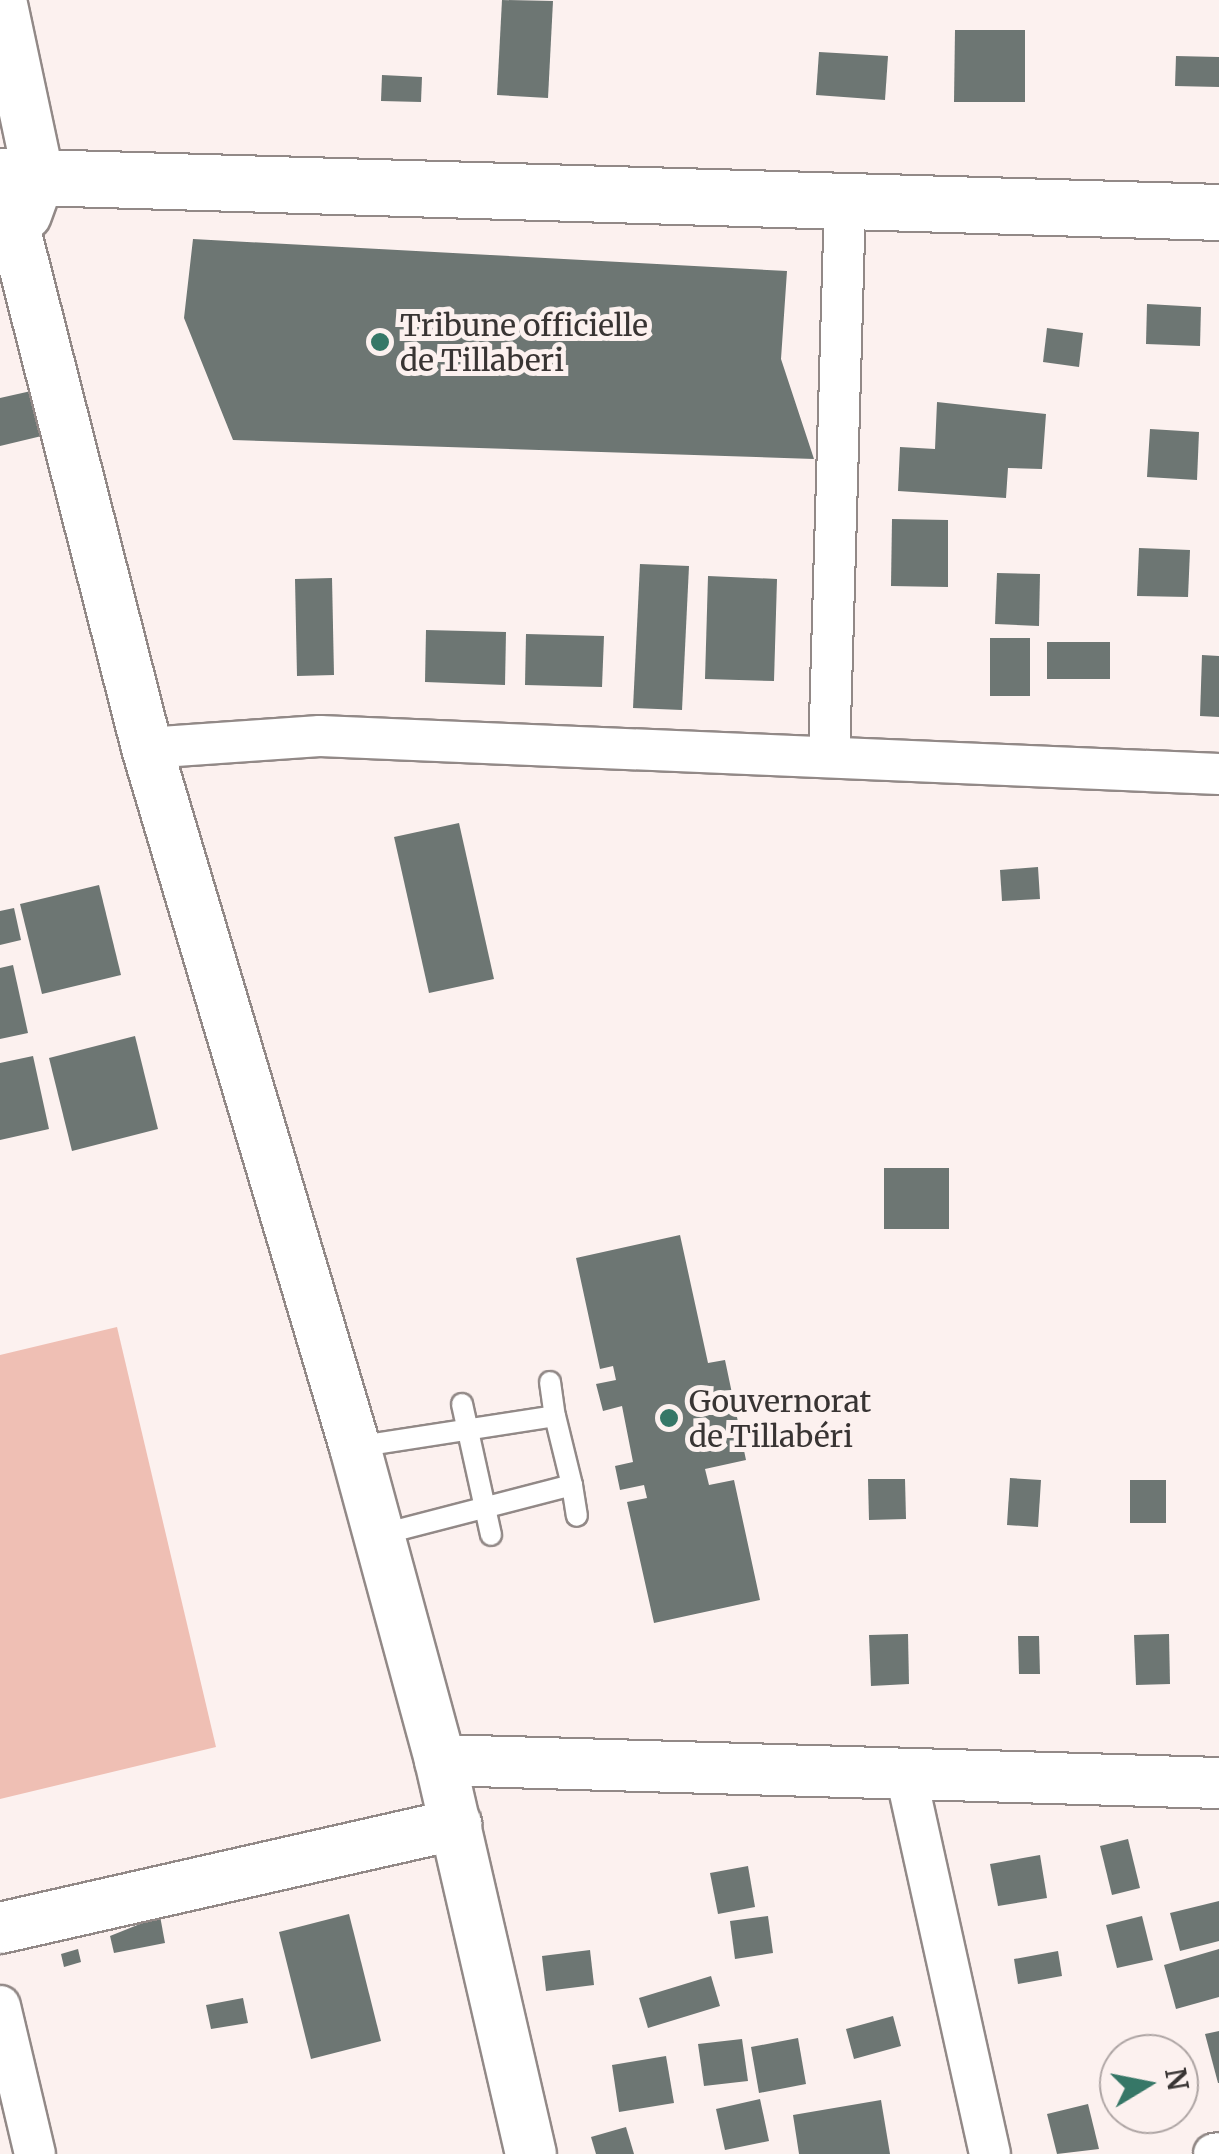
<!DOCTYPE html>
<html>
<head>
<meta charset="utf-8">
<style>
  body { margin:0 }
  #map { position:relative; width:1219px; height:2154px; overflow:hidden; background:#fcf1ef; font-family:Merriweather,serif }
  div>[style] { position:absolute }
  .green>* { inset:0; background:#efbfb4 }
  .building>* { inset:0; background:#6d7673 }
  .roads { filter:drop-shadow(2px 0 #928987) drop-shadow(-2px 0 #928987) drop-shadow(0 2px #928987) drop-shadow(0 -2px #928987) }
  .service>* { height:20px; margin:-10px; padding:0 10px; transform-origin:10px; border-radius:10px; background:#fff }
  .minor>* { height:40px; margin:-20px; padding:0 20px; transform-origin:20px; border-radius:20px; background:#fff }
  .tertiary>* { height:50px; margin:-25px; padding:0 25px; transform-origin:25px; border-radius:25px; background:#fff }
  .primary>* { height:55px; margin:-27.5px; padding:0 27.5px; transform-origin:27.5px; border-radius:27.5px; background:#fff }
  .dots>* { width:28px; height:28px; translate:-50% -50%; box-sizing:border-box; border:5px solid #fcf1ef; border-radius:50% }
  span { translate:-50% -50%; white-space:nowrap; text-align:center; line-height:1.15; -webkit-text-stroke:10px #fcf1ef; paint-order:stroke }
  .poi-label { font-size:30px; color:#383433 }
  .left { translate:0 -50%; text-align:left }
  .north { position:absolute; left:1099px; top:2034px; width:100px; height:100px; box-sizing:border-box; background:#fcf1ef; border:2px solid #aea5a4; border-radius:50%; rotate:80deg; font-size:28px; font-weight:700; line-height:40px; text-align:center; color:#383433 }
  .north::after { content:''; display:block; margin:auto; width:35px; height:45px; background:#367767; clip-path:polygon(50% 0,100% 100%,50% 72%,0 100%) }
</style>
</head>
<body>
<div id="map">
  <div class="green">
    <div style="clip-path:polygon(117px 1327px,216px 1747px,0 1799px,0 1355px)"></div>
  </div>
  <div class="building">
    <div style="clip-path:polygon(502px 0,553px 1px,548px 98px,497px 95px)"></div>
    <div style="clip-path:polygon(955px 30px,1025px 30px,1025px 102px,954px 102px)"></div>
    <div style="clip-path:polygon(819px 52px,888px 56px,885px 100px,816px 95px)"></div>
    <div style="clip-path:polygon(1176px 56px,1219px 57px,1219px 87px,1175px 86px)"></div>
    <div style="clip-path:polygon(382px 75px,422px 77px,421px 102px,381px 101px)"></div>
    <div style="clip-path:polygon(193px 239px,787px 271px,781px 359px,814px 459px,233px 440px,184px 318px)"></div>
    <div style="clip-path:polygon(1147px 304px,1201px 307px,1200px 346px,1146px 344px)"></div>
    <div style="clip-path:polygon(1047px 328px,1083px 333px,1079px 367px,1043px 362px)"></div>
    <div style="clip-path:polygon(40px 389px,50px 434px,0 446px,0 398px)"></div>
    <div style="clip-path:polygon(937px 402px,1046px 414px,1042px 469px,1008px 468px,1006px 498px,898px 491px,900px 447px,935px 449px)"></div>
    <div style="clip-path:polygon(1150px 429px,1199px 432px,1197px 480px,1147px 477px)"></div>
    <div style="clip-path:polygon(892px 519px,948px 520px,948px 587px,891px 586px)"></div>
    <div style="clip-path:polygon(1139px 548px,1190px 550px,1188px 597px,1137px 596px)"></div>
    <div style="clip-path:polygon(640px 564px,689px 566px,682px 710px,633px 708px)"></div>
    <div style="clip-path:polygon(997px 573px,1040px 574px,1039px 626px,995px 624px)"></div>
    <div style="clip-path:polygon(708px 576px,777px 579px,774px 681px,705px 679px)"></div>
    <div style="clip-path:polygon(332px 578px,334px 675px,297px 676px,295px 579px)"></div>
    <div style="clip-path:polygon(426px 630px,506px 632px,505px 685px,425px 682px)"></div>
    <div style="clip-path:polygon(526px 634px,604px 636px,602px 687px,525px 685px)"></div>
    <div style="clip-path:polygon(990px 638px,1030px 638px,1030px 696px,990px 696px)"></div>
    <div style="clip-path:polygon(1047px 642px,1110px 642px,1110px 679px,1047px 679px)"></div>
    <div style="clip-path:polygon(1202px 655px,1219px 656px,1219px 717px,1200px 716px)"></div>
    <div style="clip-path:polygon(459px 823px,494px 979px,429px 993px,394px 837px)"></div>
    <div style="clip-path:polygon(1038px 867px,1040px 899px,1002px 901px,1000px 870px)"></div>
    <div style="clip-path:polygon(99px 885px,121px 975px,42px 994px,20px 904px)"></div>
    <div style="clip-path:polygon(14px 908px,21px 940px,0 945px,0 911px)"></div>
    <div style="clip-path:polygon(13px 965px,28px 1033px,0 1039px,0 968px)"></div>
    <div style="clip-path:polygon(135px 1036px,158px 1129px,72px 1151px,49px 1058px)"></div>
    <div style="clip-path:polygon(33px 1056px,49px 1129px,0 1140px,0 1063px)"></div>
    <div style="clip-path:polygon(884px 1168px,949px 1168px,949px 1229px,884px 1229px)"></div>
    <div style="clip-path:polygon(680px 1235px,708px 1363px,725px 1360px,746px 1460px,705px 1469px,709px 1485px,734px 1480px,760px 1600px,654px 1623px,627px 1502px,647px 1498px,644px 1485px,620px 1490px,615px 1466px,633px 1462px,622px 1406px,603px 1411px,596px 1384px,616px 1380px,613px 1366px,600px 1369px,576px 1258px)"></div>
    <div style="clip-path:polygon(1010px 1478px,1041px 1480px,1038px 1527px,1007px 1525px)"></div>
    <div style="clip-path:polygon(868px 1479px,905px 1479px,906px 1519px,869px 1520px)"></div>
    <div style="clip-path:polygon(1130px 1480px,1166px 1480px,1166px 1523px,1130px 1523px)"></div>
    <div style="clip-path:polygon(908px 1634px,909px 1684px,871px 1686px,869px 1635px)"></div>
    <div style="clip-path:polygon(1169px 1634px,1170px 1684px,1136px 1685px,1134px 1635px)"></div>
    <div style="clip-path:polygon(1018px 1636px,1039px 1636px,1040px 1674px,1019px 1674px)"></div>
    <div style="clip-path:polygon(1128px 1839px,1140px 1888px,1112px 1895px,1100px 1846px)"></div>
    <div style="clip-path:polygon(1040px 1855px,1047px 1898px,998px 1906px,990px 1864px)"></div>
    <div style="clip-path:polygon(748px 1866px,755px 1907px,718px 1914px,710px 1873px)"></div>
    <div style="clip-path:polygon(1219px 1901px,1219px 1941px,1180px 1951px,1170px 1913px)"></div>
    <div style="clip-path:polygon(349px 1914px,381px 2041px,311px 2059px,279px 1932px)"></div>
    <div style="clip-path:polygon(160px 1916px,165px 1943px,114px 1953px,110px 1936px)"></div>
    <div style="clip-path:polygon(768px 1916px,773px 1953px,735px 1959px,730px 1921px)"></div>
    <div style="clip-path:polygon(1142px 1916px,1153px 1960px,1117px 1968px,1106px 1925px)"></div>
    <div style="clip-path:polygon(78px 1949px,81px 1962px,64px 1967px,61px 1954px)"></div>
    <div style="clip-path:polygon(1219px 1949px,1219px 1997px,1176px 2009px,1164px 1965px)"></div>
    <div style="clip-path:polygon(590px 1950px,594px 1985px,546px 1991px,542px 1956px)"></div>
    <div style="clip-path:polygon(1058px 1951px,1062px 1976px,1018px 1984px,1014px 1959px)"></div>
    <div style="clip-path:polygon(711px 1976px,720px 2006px,648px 2028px,639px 1998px)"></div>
    <div style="clip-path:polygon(243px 1998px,248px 2023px,211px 2029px,206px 2005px)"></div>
    <div style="clip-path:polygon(893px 2016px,901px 2046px,854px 2059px,846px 2029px)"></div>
    <div style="clip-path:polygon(1219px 2031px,1219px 2083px,1218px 2083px,1205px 2034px)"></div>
    <div style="clip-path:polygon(798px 2038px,806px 2084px,759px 2093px,751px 2047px)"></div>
    <div style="clip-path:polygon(742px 2039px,748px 2081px,704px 2086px,698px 2044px)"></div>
    <div style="clip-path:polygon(666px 2056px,674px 2103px,619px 2112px,612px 2065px)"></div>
    <div style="clip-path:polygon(760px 2099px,769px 2141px,725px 2150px,716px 2109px)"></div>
    <div style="clip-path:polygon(881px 2100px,890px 2154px,799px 2154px,793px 2115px)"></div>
    <div style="clip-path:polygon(1088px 2104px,1099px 2149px,1057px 2154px,1047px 2114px)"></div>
    <div style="clip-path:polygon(626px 2127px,634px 2154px,596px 2154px,591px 2137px)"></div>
  </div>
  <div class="roads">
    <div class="service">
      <div style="left:550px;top:1382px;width:34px;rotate:82deg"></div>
      <div style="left:462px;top:1404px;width:134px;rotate:77.5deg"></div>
      <div style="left:355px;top:1447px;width:202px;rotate:-8.8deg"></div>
      <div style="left:555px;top:1416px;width:71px;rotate:76.2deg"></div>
      <div style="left:572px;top:1485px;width:200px;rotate:165.5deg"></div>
      <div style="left:572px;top:1485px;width:31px;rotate:81deg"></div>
    </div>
    <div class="minor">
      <div style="left:147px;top:748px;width:173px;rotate:-4deg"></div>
      <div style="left:320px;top:736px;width:900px;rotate:2.42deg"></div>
      <div style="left:829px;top:757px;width:554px;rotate:-88.35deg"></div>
      <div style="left:906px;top:1775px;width:388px;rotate:77.5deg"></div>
      <div style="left:0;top:2006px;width:152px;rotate:76.7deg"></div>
      <div style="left:1214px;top:2154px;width:5px;rotate:-11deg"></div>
    </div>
    <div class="tertiary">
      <div style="left:1px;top:0;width:183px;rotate:78deg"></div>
      <div style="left:39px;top:179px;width:38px;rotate:110deg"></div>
      <div style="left:0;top:212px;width:31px;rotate:57deg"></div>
      <div style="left:17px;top:238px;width:526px;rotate:75.7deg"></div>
      <div style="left:147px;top:748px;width:729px;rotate:73.43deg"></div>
      <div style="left:355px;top:1447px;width:324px;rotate:74.8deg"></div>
      <div style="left:440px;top:1760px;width:404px;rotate:77deg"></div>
      <div style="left:440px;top:1760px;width:779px;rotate:1.69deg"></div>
      <div style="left:0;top:1928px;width:468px;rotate:-12.8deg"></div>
    </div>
    <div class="primary">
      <div style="left:0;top:176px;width:1220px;rotate:1.69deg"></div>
    </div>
  </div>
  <div class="dots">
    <div style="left:380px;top:342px;background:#367767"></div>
    <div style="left:669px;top:1418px;background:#367767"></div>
  </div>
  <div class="poi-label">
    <span class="left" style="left:400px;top:342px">Tribune officielle<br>de Tillaberi</span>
    <span class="left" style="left:689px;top:1418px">Gouvernorat<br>de Tillabéri</span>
  </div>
  <div class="north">N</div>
</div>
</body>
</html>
